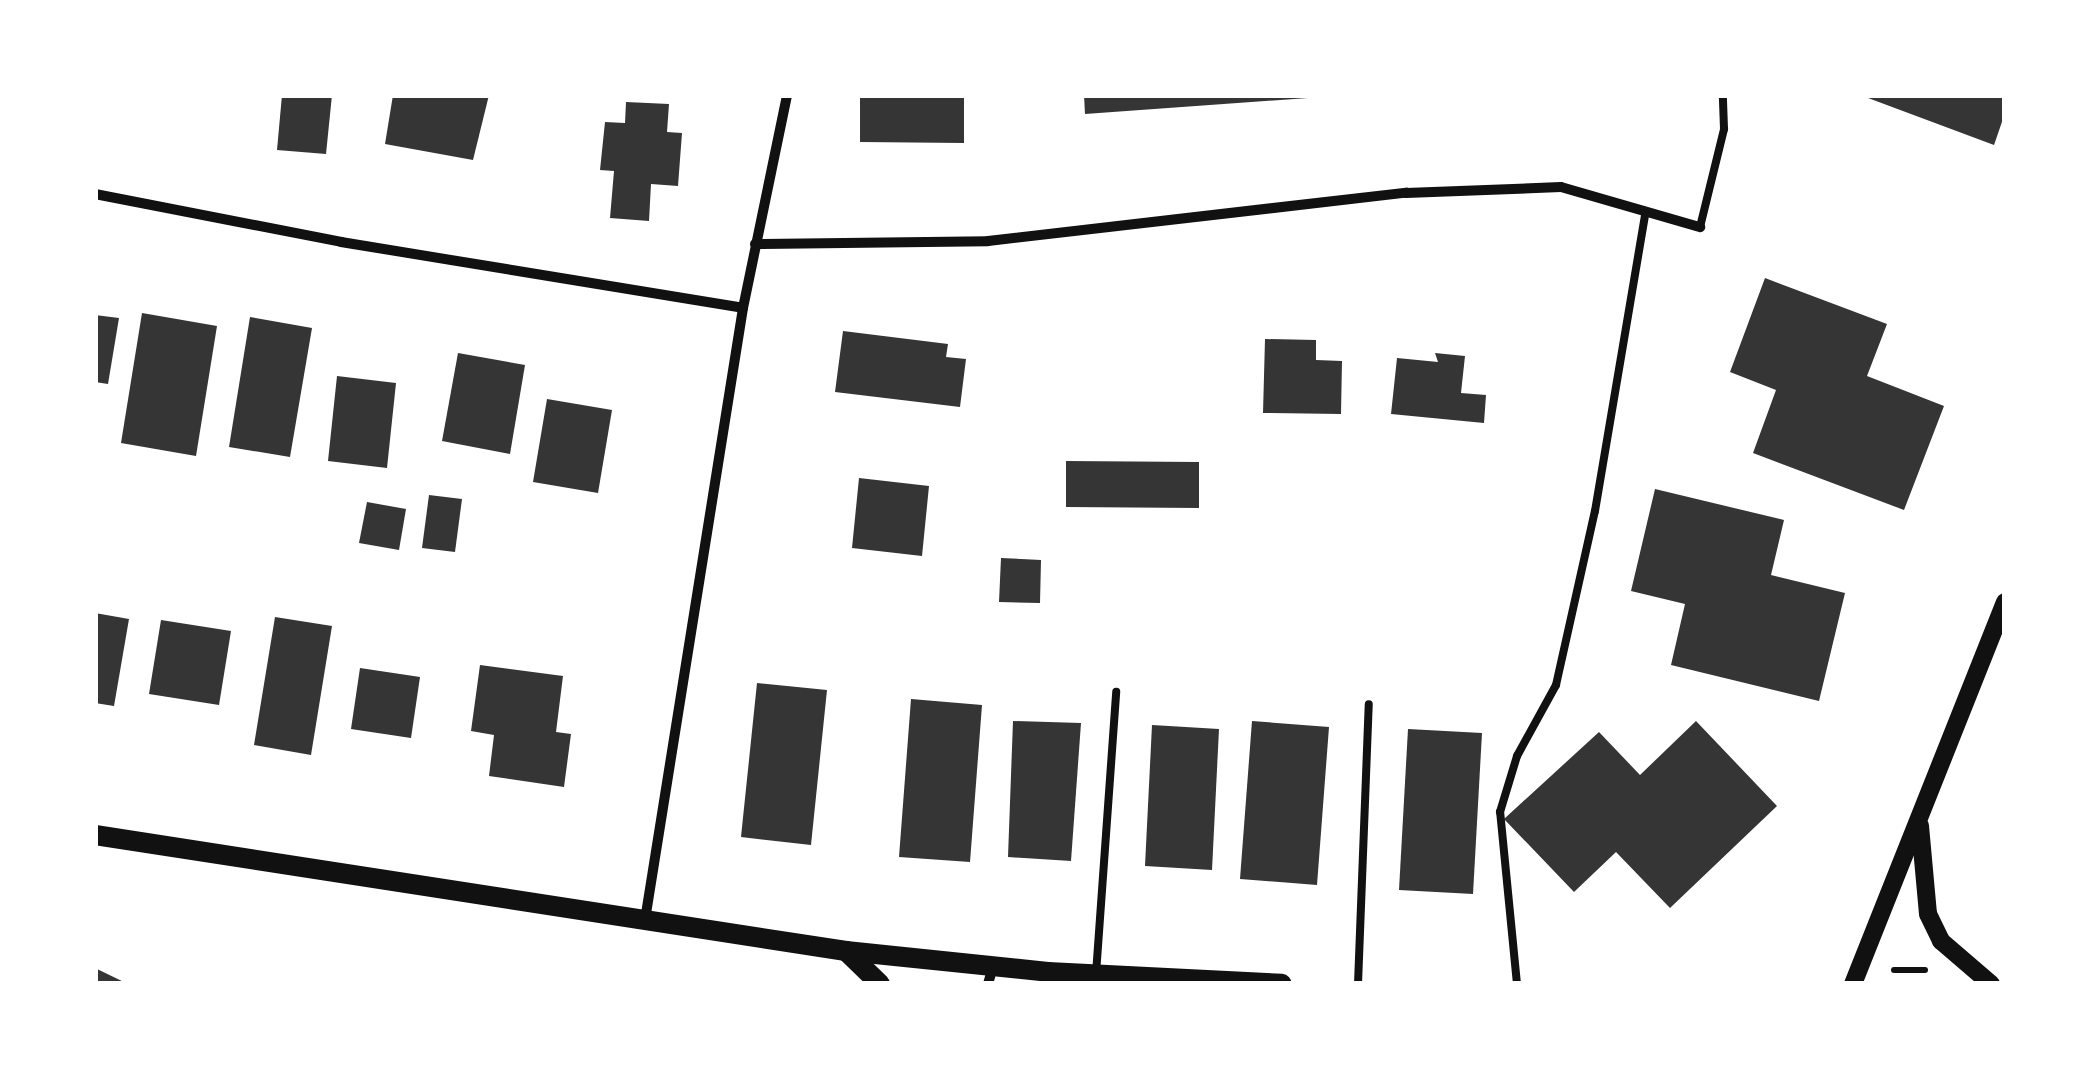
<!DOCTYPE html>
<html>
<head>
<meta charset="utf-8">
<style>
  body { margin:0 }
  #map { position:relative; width:2100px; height:1079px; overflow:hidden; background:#fff; font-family:Jost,sans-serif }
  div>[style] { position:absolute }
  .building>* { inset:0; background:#353535 }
  .path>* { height:6px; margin:-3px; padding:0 3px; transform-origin:3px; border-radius:3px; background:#111 }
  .service>* { height:8px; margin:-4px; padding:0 4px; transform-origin:4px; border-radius:4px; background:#111 }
  .minor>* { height:10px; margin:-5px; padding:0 5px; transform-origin:5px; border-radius:5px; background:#111 }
  .tertiary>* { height:18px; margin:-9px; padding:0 9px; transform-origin:9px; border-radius:9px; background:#111 }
  .secondary>* { height:20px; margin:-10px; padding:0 10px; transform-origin:10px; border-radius:10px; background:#111 }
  span { translate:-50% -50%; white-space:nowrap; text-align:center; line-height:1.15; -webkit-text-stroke:9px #fff; paint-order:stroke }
  .frame { position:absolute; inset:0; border:98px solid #fff; pointer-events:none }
</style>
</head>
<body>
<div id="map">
  <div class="building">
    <div style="clip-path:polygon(282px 95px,332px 95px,326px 154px,277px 150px)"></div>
    <div style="clip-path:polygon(393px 95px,489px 95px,473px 160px,385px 144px)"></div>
    <div style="clip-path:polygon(860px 95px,964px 95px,964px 143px,860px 142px)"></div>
    <div style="clip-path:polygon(1084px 95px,1308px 95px,1308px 98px,1085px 114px)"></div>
    <div style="clip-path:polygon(1860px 95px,2005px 95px,2005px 113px,1994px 145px)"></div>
    <div style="clip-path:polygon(626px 102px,669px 104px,667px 132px,682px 133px,678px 186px,651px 184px,649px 221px,610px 218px,614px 171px,600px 170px,605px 122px,625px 123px)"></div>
    <div style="clip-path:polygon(1765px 278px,1887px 324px,1867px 376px,1944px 406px,1904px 510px,1753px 453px,1776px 390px,1730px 372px)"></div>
    <div style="clip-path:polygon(142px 313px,217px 326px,196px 456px,121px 443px)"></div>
    <div style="clip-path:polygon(95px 315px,119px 318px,108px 384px,95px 382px)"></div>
    <div style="clip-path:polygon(250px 317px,312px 328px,290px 457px,229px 447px)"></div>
    <div style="clip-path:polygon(843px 331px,948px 344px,946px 357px,966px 359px,960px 407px,835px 392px)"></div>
    <div style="clip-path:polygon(1265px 339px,1316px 340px,1316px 360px,1342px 361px,1341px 414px,1263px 413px)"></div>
    <div style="clip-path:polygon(458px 353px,525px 365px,510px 454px,442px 441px)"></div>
    <div style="clip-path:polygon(1435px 353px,1465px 356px,1461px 393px,1486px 395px,1484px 423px,1391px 414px,1397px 358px,1438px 362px)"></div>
    <div style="clip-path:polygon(337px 376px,396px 383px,387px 468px,328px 461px)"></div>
    <div style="clip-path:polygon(547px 399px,612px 410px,598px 493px,533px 482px)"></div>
    <div style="clip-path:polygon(1066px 461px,1199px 462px,1199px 508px,1066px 507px)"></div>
    <div style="clip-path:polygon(859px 478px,929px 486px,922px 556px,852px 548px)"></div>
    <div style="clip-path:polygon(1655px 489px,1784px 520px,1771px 575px,1845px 593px,1819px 701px,1671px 665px,1685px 604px,1631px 591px)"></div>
    <div style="clip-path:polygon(429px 495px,462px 499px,455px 552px,422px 548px)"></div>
    <div style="clip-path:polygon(367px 502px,406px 509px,399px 550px,359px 543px)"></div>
    <div style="clip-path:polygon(1001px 558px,1041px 560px,1040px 603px,999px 602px)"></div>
    <div style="clip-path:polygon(95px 613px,129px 619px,114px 706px,95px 703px)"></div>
    <div style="clip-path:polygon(275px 617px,332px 626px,311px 755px,254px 745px)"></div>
    <div style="clip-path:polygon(161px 620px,231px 631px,219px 705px,149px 694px)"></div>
    <div style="clip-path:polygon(480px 665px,563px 676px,556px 732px,571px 734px,564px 787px,489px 776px,494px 735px,471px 731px)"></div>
    <div style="clip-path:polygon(360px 668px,420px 677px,411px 738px,351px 729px)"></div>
    <div style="clip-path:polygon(757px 683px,827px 690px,811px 845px,741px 837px)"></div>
    <div style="clip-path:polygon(911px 699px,982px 705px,970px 862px,899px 857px)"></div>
    <div style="clip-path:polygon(1013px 721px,1081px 723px,1071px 861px,1008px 857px)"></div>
    <div style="clip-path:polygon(1252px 721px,1329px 727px,1317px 885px,1240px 879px)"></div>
    <div style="clip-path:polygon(1696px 721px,1777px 806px,1670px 908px,1616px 852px,1574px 892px,1504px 819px,1599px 732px,1640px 775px)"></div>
    <div style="clip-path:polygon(1152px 725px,1219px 729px,1212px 870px,1145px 866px)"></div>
    <div style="clip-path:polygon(1408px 729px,1482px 733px,1473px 894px,1399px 890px)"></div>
    <div style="clip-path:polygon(95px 968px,128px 984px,95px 984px)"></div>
  </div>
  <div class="path">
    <div style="left:1894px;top:970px;width:31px"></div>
  </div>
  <div class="service">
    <div style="left:1700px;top:227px;width:101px;rotate:-76.2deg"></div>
    <div style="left:1724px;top:129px;width:34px;rotate:-92deg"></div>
    <div style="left:1096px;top:974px;width:283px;rotate:-85.9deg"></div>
    <div style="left:1358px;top:984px;width:280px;rotate:-87.8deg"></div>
    <div style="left:1517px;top:984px;width:173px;rotate:-95.6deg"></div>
    <div style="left:1500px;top:812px;width:59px;rotate:-73.1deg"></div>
    <div style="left:1517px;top:756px;width:81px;rotate:-61.2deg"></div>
    <div style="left:1556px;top:685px;width:178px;rotate:-77.4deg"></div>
    <div style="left:1595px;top:511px;width:304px;rotate:-80.4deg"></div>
  </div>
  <div class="minor">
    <div style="left:95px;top:194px;width:251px;rotate:11deg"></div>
    <div style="left:341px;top:242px;width:407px;rotate:9.3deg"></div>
    <div style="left:755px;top:244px;width:233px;rotate:-0.7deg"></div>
    <div style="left:988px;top:241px;width:421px;rotate:-6.6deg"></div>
    <div style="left:1406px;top:193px;width:155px;rotate:-2.2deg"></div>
    <div style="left:1561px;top:187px;width:145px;rotate:16.1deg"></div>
    <div style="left:645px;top:920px;width:620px;rotate:-80.9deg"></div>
    <div style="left:743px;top:308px;width:217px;rotate:-78.3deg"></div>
    <div style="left:988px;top:984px;width:18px;rotate:-74deg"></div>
  </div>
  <div class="tertiary">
    <div style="left:1920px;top:826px;width:88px;rotate:84.8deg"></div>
    <div style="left:1928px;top:914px;width:30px;rotate:64deg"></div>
    <div style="left:1941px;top:941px;width:66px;rotate:40.7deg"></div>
    <div style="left:1853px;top:984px;width:411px;rotate:-68.3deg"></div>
  </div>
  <div class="secondary">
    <div style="left:95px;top:835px;width:760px;rotate:8.78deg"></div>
    <div style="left:846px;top:951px;width:203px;rotate:5.9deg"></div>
    <div style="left:1048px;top:972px;width:234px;rotate:2.9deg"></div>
    <div style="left:846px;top:951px;width:47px;rotate:44.1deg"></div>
  </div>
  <div class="frame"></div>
</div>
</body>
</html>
